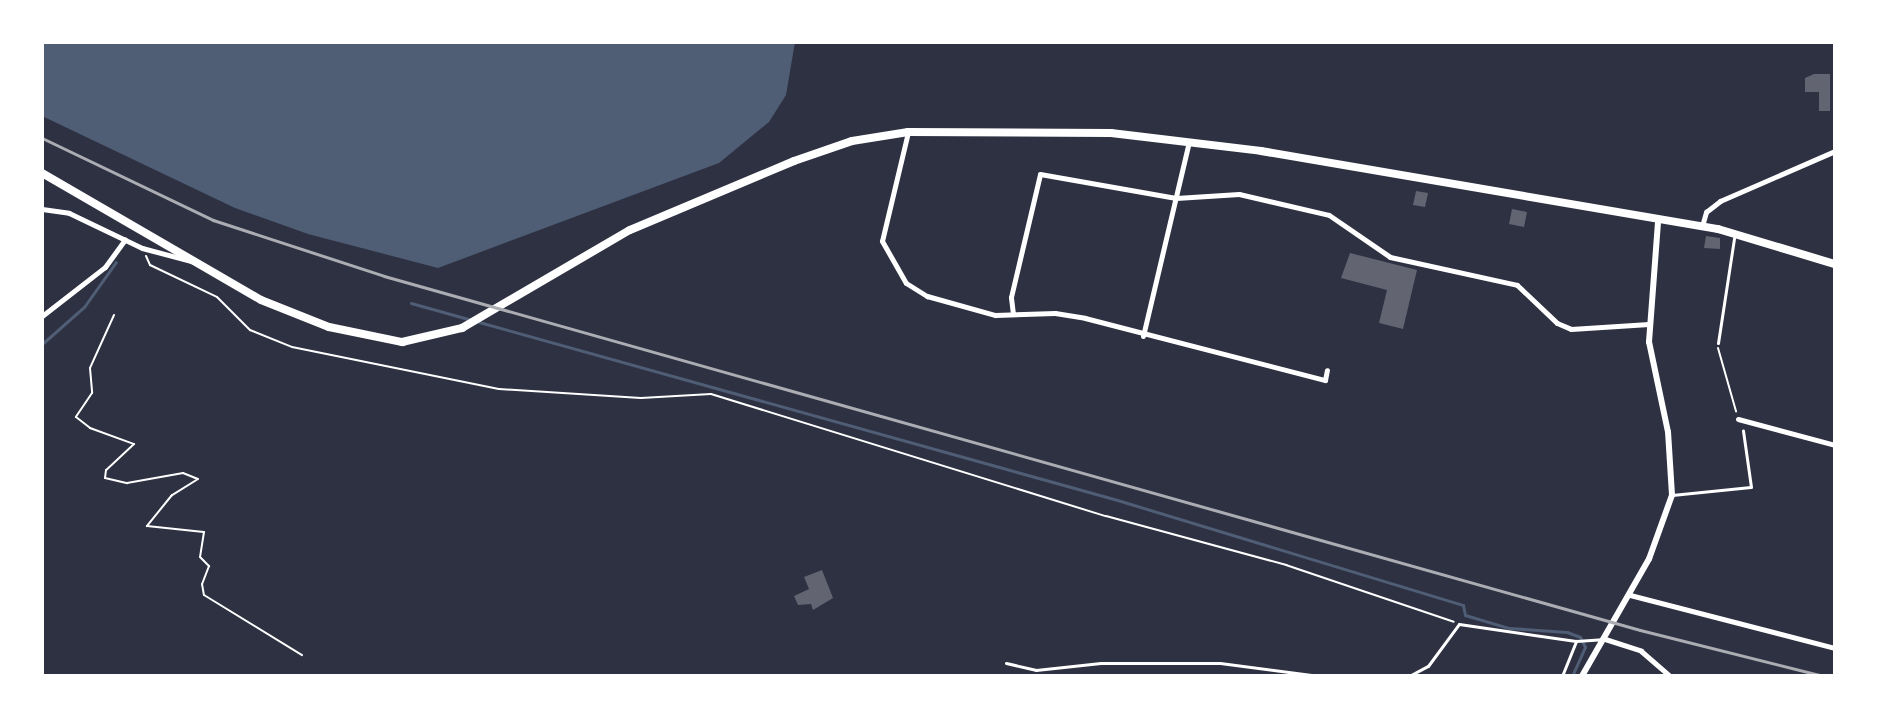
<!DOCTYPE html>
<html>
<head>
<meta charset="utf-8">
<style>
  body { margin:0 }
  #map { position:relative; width:1877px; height:718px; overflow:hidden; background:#2d3142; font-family:"Noto Sans",sans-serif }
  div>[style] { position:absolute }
  .water>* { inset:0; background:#4f5d75 }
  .stream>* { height:3px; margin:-1.5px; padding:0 1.5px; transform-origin:1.5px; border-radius:1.5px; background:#4f5d75 }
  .building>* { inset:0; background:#626471 }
  .path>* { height:2px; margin:-1px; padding:0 1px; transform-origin:1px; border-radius:1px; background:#fff }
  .service>* { height:3px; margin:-1.5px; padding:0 1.5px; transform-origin:1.5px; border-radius:1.5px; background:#fff }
  .minor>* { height:5px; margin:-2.5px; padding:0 2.5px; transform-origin:2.5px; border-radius:2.5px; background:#fff }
  .tertiary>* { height:6px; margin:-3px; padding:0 3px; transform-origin:3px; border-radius:3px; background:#fff }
  .primary>* { height:8px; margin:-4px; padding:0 4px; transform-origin:4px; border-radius:4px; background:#fff }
  .rail>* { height:3px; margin:-1.5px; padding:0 1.5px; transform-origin:1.5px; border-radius:1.5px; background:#abadb3 }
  span { translate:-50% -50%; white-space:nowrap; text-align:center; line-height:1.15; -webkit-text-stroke:8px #fff; paint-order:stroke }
  .frame { position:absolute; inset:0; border:44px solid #fff; pointer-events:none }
</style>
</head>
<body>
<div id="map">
  <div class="water">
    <div style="clip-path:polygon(42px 42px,795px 42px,786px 95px,769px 122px,719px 163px,438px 268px,308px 234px,235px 208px,42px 116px)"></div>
  </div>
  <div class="stream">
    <div style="left:411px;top:303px;width:63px;rotate:15.6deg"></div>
    <div style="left:479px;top:322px;width:659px;rotate:15.58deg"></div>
    <div style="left:1114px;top:499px;width:365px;rotate:16.9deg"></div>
    <div style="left:1463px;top:605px;width:10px;rotate:79deg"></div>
    <div style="left:1465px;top:615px;width:46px;rotate:16.5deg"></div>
    <div style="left:1509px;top:628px;width:58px;rotate:3.9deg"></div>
    <div style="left:1567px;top:632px;width:14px;rotate:21deg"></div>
    <div style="left:1580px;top:637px;width:11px;rotate:63deg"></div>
    <div style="left:1585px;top:647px;width:32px;rotate:114deg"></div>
    <div style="left:42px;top:344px;width:56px;rotate:-41.4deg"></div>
    <div style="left:84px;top:307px;width:55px;rotate:-54.6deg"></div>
  </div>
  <div class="building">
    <div style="clip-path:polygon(1814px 74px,1830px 74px,1830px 111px,1819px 111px,1819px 92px,1805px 92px,1805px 78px)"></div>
    <div style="clip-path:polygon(1416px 191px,1428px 193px,1425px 207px,1413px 205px)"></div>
    <div style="clip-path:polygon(1512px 209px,1527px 212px,1524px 227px,1509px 224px)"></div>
    <div style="clip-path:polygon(1706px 236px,1720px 238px,1720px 249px,1704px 248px)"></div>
    <div style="clip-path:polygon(1350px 253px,1417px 270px,1403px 329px,1379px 323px,1387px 290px,1341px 278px)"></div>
    <div style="clip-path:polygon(822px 570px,833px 598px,813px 610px,811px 604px,798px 605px,794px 596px,809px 589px,804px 577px)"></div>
  </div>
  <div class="path">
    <div style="left:146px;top:256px;width:10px;rotate:66deg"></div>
    <div style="left:150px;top:265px;width:74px;rotate:25.5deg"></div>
    <div style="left:217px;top:297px;width:47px;rotate:45deg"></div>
    <div style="left:250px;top:330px;width:45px;rotate:22deg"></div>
    <div style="left:292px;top:347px;width:211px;rotate:11.5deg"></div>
    <div style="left:499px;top:389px;width:142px;rotate:3.6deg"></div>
    <div style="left:641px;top:398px;width:70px;rotate:-3.3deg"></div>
    <div style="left:711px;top:394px;width:413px;rotate:17.2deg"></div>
    <div style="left:1106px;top:516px;width:187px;rotate:15.2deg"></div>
    <div style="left:1286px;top:565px;width:177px;rotate:18.7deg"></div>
    <div style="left:114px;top:315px;width:58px;rotate:114.4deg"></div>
    <div style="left:90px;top:368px;width:25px;rotate:85deg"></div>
    <div style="left:92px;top:393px;width:29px;rotate:124deg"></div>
    <div style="left:76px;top:417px;width:18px;rotate:38deg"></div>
    <div style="left:90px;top:428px;width:47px;rotate:20deg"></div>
    <div style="left:134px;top:444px;width:38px;rotate:137deg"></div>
    <div style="left:106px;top:470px;width:8px;rotate:97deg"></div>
    <div style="left:105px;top:478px;width:23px;rotate:13deg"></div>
    <div style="left:127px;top:483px;width:57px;rotate:-10.1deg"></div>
    <div style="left:183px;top:473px;width:16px;rotate:22deg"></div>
    <div style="left:198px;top:479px;width:31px;rotate:148deg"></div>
    <div style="left:172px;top:495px;width:40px;rotate:129deg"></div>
    <div style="left:147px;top:526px;width:57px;rotate:6deg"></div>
    <div style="left:204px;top:532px;width:25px;rotate:99deg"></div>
    <div style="left:200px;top:557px;width:13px;rotate:45deg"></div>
    <div style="left:209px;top:566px;width:19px;rotate:111deg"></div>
    <div style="left:202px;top:584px;width:11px;rotate:80deg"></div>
    <div style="left:204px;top:595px;width:115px;rotate:31.5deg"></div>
    <div style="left:1718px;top:348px;width:66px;rotate:74.1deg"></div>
  </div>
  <div class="service">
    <div style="left:1718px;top:343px;width:106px;rotate:-81.3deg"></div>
    <div style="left:1672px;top:495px;width:79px;rotate:-5.8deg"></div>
    <div style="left:1751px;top:487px;width:57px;rotate:-98.1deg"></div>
    <div style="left:1006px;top:663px;width:31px;rotate:13deg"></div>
    <div style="left:1036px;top:670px;width:65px;rotate:-6.1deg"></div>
    <div style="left:1101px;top:663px;width:119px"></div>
    <div style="left:1220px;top:663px;width:100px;rotate:7.5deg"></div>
    <div style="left:1409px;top:676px;width:21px;rotate:-28deg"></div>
    <div style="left:1428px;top:666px;width:52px;rotate:-53.6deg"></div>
    <div style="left:1459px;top:624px;width:118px;rotate:8.3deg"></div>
    <div style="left:1576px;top:641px;width:26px;rotate:-4deg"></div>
    <div style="left:1562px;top:676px;width:38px;rotate:-68deg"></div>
  </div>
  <div class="minor">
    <div style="left:908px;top:132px;width:112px;rotate:103.4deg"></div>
    <div style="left:882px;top:241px;width:48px;rotate:60.3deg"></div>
    <div style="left:906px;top:283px;width:25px;rotate:32deg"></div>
    <div style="left:927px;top:296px;width:71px;rotate:15.6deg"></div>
    <div style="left:995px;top:315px;width:60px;rotate:-1.9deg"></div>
    <div style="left:1055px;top:313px;width:30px;rotate:9deg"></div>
    <div style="left:1085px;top:318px;width:248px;rotate:14.5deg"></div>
    <div style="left:1325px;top:380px;width:10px;rotate:-79deg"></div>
    <div style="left:42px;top:209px;width:27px;rotate:8deg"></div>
    <div style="left:69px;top:213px;width:81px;rotate:25.6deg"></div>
    <div style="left:142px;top:248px;width:51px;rotate:14.9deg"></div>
    <div style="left:1702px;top:226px;width:15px;rotate:-74deg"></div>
    <div style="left:1706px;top:212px;width:18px;rotate:-38deg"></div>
    <div style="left:1720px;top:201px;width:125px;rotate:-23.5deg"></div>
    <div style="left:1013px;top:314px;width:17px;rotate:-97deg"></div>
    <div style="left:1011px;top:297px;width:126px;rotate:-76.7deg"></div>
    <div style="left:1040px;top:174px;width:138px;rotate:10deg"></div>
    <div style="left:1176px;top:198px;width:63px;rotate:-3.6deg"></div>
    <div style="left:1239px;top:194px;width:92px;rotate:13.1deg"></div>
    <div style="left:1329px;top:215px;width:74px;rotate:34.5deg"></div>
    <div style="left:1390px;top:257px;width:130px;rotate:12.4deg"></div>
    <div style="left:1517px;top:285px;width:55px;rotate:43.5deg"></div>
    <div style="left:1557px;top:323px;width:15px;rotate:23deg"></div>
    <div style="left:1571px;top:329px;width:78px;rotate:-3.7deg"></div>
    <div style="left:42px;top:316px;width:80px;rotate:-37.9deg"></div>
    <div style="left:105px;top:267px;width:34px;rotate:-54deg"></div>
    <div style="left:1143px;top:336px;width:199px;rotate:-76.7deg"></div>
    <div style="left:1738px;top:419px;width:100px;rotate:15deg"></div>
    <div style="left:1630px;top:595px;width:212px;rotate:14.5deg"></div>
    <div style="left:1605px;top:639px;width:38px;rotate:18deg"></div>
    <div style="left:1641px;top:651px;width:38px;rotate:41deg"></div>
  </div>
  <div class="tertiary">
    <div style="left:1582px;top:676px;width:135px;rotate:-60.2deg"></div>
    <div style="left:1649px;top:559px;width:68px;rotate:-70.2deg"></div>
    <div style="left:1672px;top:495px;width:63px;rotate:-93.6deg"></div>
    <div style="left:1668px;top:432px;width:92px;rotate:-101.9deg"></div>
    <div style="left:1649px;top:342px;width:120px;rotate:-85.7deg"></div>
  </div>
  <div class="primary">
    <div style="left:42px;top:173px;width:253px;rotate:30.1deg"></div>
    <div style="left:261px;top:300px;width:73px;rotate:21.7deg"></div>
    <div style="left:329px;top:327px;width:75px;rotate:11.6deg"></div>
    <div style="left:402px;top:342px;width:62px;rotate:-13.1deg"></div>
    <div style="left:462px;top:328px;width:194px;rotate:-30.3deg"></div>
    <div style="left:630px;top:230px;width:178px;rotate:-22.8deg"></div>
    <div style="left:794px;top:161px;width:61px;rotate:-19deg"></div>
    <div style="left:852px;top:141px;width:57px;rotate:-9.1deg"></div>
    <div style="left:908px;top:132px;width:203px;rotate:0.3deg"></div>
    <div style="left:1111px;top:133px;width:151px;rotate:6.8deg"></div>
    <div style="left:1261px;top:151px;width:464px;rotate:9.7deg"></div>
    <div style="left:1718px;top:229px;width:122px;rotate:16.7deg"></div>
  </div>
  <div class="rail">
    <div style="left:42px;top:138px;width:190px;rotate:25.6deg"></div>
    <div style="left:213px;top:220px;width:180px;rotate:18.1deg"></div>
    <div style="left:384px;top:276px;width:1305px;rotate:15.74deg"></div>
    <div style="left:1640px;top:630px;width:189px;rotate:14.1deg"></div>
  </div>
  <div class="frame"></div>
</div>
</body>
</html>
